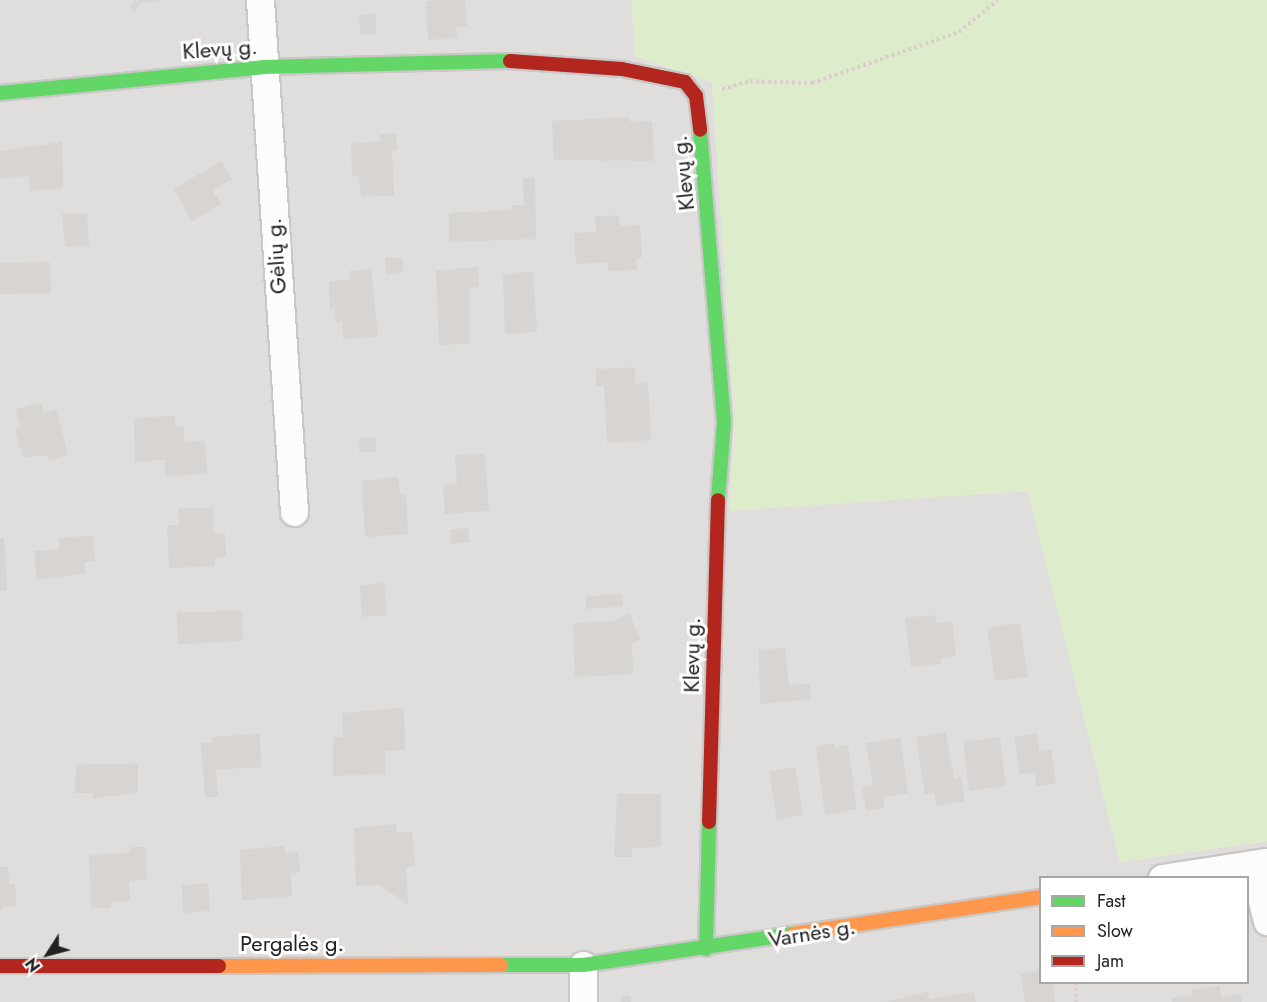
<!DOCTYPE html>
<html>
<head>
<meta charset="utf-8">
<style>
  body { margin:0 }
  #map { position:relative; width:1267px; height:1002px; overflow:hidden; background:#f0eeeb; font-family:Jost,sans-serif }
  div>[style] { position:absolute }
  .residential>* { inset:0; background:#dfdedc }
  .grass>* { inset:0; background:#ddeccb }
  .building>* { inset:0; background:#d7d4d2 }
  .path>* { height:4px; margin-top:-2px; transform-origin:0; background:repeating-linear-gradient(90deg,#dccecd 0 3px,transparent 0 6px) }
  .roads { filter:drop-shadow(2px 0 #c9c8c7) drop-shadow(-2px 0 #c9c8c7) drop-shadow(0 2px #c9c8c7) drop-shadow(0 -2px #c9c8c7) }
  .street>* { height:27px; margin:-13.5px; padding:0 13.5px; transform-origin:13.5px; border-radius:13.5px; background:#fdfcfc }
  .fast>* { height:14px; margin:-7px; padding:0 7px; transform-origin:7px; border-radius:7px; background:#63d668 }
  .slow>* { height:14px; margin:-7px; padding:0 7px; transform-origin:7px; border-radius:7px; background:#ff974d }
  .jam>* { height:14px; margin:-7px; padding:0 7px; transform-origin:7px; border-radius:7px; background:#b3261e }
  span { translate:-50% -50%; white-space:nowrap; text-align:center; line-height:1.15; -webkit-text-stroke:6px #fff; paint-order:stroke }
  .street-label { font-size:22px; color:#222 }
  .legend { position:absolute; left:1039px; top:876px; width:210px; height:108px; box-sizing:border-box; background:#fff; border:2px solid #a7a7a7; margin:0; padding:8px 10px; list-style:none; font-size:18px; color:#222 }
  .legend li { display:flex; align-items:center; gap:12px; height:30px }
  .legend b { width:30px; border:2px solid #a7a7a7 }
  .north { position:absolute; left:18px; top:924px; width:60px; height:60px; -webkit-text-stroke:4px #fff; paint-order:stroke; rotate:234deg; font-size:16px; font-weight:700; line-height:24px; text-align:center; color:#222 }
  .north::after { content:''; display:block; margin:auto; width:21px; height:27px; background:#222; clip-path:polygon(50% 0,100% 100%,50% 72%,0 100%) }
</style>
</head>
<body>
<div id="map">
  <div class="residential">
    <div style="clip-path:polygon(evenodd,0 0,632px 0,634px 56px,712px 82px,734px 418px,730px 510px,1028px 491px,1120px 862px,1267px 841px,1267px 1002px,0 1002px,0 0,1040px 878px,1248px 878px,1248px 982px,1040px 982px,1040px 878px)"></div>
  </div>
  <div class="grass">
    <div style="clip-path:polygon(632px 0,1267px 0,1267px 841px,1120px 862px,1028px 491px,730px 511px,734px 418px,712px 82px,634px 56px)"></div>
  </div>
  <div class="building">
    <div style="clip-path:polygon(136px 0,159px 0,159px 2px,141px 3px,134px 12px,130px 6px)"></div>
    <div style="clip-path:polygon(441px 0,465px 0,467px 26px,456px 27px,457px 38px,428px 40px,426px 1px)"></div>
    <div style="clip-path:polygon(375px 13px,377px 34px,361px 35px,359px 15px)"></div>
    <div style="clip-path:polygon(630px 117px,630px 122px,652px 121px,654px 161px,554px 160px,552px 121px)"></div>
    <div style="clip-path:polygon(396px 133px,397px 151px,392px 151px,394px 195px,361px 197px,359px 175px,352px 176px,351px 144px,380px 141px,380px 135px)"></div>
    <div style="clip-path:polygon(62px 142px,63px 188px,30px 191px,29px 176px,0 179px,0 151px)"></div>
    <div style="clip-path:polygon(221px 161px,232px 179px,213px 191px,221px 204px,192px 221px,174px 189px)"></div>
    <div style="clip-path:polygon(535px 177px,536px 239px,449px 242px,449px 213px,511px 210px,511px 205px,524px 205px,523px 178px)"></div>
    <div style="clip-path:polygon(87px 213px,89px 246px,65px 247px,62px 214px)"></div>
    <div style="clip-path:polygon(619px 215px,619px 226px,640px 225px,642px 258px,636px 258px,637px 270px,608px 271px,607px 262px,576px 264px,574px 233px,596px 232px,595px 216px)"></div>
    <div style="clip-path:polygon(385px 258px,402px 258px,403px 273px,386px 274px)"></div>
    <div style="clip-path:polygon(50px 262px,51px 293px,0 294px,0 263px)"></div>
    <div style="clip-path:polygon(478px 267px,479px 287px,469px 288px,470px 344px,439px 345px,436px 271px)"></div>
    <div style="clip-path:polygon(371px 269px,378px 337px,343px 339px,342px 321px,336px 322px,335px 309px,330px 309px,329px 281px,350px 280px,349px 271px)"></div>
    <div style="clip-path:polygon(533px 271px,537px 332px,505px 334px,503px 275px)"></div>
    <div style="clip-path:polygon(635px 367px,635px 384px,648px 383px,651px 440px,607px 443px,604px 385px,596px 386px,596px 369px)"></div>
    <div style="clip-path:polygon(40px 402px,44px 413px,56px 409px,68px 455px,49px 460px,47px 455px,23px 458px,15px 429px,21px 427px,16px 409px)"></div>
    <div style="clip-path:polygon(175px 416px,175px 427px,184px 426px,184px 442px,205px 441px,207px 474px,165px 476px,165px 460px,135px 462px,134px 418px)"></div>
    <div style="clip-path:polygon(360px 438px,376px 438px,376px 452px,359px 452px)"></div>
    <div style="clip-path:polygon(485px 454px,489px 511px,445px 514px,443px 485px,457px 484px,455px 455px)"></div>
    <div style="clip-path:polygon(398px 477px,400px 494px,406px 494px,408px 534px,365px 537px,362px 481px)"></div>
    <div style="clip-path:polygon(213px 507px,214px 534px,225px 533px,226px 557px,215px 558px,215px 566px,169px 568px,167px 525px,179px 525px,178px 509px)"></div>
    <div style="clip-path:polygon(468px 528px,470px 542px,451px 544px,450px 530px)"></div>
    <div style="clip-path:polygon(93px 536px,95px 562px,85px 562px,86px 573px,36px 580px,35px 551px,59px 549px,58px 538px)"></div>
    <div style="clip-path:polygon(4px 538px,7px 590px,0 590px,0 539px)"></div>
    <div style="clip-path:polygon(384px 583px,387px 615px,362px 617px,360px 585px)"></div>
    <div style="clip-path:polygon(622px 594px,623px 606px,586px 609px,586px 596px)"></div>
    <div style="clip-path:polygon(242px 610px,243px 641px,178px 644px,177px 613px)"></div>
    <div style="clip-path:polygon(629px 613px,640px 639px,632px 644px,633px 674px,575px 677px,573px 623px,615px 621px)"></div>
    <div style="clip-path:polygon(935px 615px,936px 623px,952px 621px,956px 655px,940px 658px,941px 664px,911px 667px,905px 618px)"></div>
    <div style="clip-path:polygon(1020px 623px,1028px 677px,995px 681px,987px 628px)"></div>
    <div style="clip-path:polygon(785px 647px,789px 685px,810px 683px,811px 699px,760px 704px,759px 650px)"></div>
    <div style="clip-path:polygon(404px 708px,405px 750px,385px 751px,385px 774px,333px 776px,333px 737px,343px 737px,342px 713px)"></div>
    <div style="clip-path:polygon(946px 732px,954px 779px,961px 777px,965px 801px,937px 806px,934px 792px,925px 794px,916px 737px)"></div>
    <div style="clip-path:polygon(1037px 733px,1039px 751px,1051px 750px,1056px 784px,1036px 786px,1035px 773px,1020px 775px,1014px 737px)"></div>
    <div style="clip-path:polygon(260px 734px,261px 767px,216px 770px,218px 797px,205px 797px,201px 743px,212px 742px,212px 737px)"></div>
    <div style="clip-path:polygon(1000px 737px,1006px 786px,969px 791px,963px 742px)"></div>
    <div style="clip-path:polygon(900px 738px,908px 793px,883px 797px,885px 808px,866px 811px,862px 787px,873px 785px,866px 743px)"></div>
    <div style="clip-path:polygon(834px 743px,835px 748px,848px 745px,857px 809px,825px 815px,816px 747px)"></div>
    <div style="clip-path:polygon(138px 763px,138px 793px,93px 798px,93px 793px,75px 793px,76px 765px)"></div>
    <div style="clip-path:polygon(795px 767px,803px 815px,777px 820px,769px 772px)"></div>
    <div style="clip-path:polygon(617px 794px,661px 794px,661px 847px,632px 848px,632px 857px,614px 857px)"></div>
    <div style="clip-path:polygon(396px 824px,397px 833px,412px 832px,415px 866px,406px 867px,408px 905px,380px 885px,356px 886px,354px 828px)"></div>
    <div style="clip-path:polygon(284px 846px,285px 853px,298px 852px,300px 872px,291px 874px,292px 896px,242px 900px,240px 850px)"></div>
    <div style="clip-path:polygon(130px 847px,146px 847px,147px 880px,129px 881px,130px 901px,111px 902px,111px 908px,91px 908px,89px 855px,130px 853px)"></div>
    <div style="clip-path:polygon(0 867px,8px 867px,9px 884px,15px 884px,17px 906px,4px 907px,0 912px)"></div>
    <div style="clip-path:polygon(208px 883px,210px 911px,183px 913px,182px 886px)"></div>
    <div style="clip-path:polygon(1040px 970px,1040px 982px,1052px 982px,1055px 1002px,1025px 1002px,1021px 974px)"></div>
    <div style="clip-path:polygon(1220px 986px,1221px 997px,1241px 994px,1242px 1002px,1172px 1002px,1172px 998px,1192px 995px,1191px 990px)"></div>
    <div style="clip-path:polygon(928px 992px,929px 999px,974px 992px,976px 1002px,885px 1002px)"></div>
    <div style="clip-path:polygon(621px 996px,631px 996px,631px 1002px,621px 1002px)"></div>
  </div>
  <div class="path">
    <div style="left:722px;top:89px;width:29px;rotate:-16deg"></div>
    <div style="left:750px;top:81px;width:62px;rotate:1.8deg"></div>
    <div style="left:812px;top:83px;width:156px;rotate:-19.1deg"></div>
    <div style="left:959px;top:32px;width:50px;rotate:-39.4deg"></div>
    <div style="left:1076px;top:982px;width:20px;rotate:90deg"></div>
  </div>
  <div class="roads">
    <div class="street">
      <div style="left:260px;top:0;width:513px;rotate:86.2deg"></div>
      <div style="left:1253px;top:864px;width:59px;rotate:76.2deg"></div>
      <div style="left:1162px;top:878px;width:106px;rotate:-8.7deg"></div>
      <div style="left:583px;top:1002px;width:37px;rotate:-90deg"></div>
    </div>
    <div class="fast">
      <div style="left:0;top:93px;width:264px;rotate:-5.6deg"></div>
      <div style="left:263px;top:67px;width:247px;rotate:-1.4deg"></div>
      <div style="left:700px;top:130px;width:294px;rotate:85.3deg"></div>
      <div style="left:724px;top:423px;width:77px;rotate:94.5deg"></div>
      <div style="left:706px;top:949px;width:127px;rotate:-88.6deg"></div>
      <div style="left:501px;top:965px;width:82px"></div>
      <div style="left:583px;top:965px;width:212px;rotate:-8.4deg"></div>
    </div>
    <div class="slow">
      <div style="left:793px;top:934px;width:250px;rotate:-8.5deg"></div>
      <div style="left:219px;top:966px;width:282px;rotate:-0.2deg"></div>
    </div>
    <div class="jam">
      <div style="left:510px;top:61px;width:112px;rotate:4.1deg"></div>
      <div style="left:622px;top:69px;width:64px;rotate:11.7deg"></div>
      <div style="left:685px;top:82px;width:18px;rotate:52deg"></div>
      <div style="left:696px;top:96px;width:34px;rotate:83deg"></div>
      <div style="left:709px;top:822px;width:322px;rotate:-88.4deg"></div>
      <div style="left:0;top:966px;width:219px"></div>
    </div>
  </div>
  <div class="street-label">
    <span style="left:220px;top:49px;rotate:-4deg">Klevų g.</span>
    <span style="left:683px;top:173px;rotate:-96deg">Klevų g.</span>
    <span style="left:276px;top:256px;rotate:-94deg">Gėlių g.</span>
    <span style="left:692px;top:655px;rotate:-89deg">Klevų g.</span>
    <span style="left:812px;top:933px;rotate:-9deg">Varnės g.</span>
    <span style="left:292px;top:944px">Pergalės g.</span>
  </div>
  <ul class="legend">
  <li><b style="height:8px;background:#63d668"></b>Fast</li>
  <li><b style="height:8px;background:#ff974d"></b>Slow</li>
  <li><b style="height:8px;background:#b3261e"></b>Jam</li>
  </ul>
  <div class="north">N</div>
</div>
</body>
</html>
